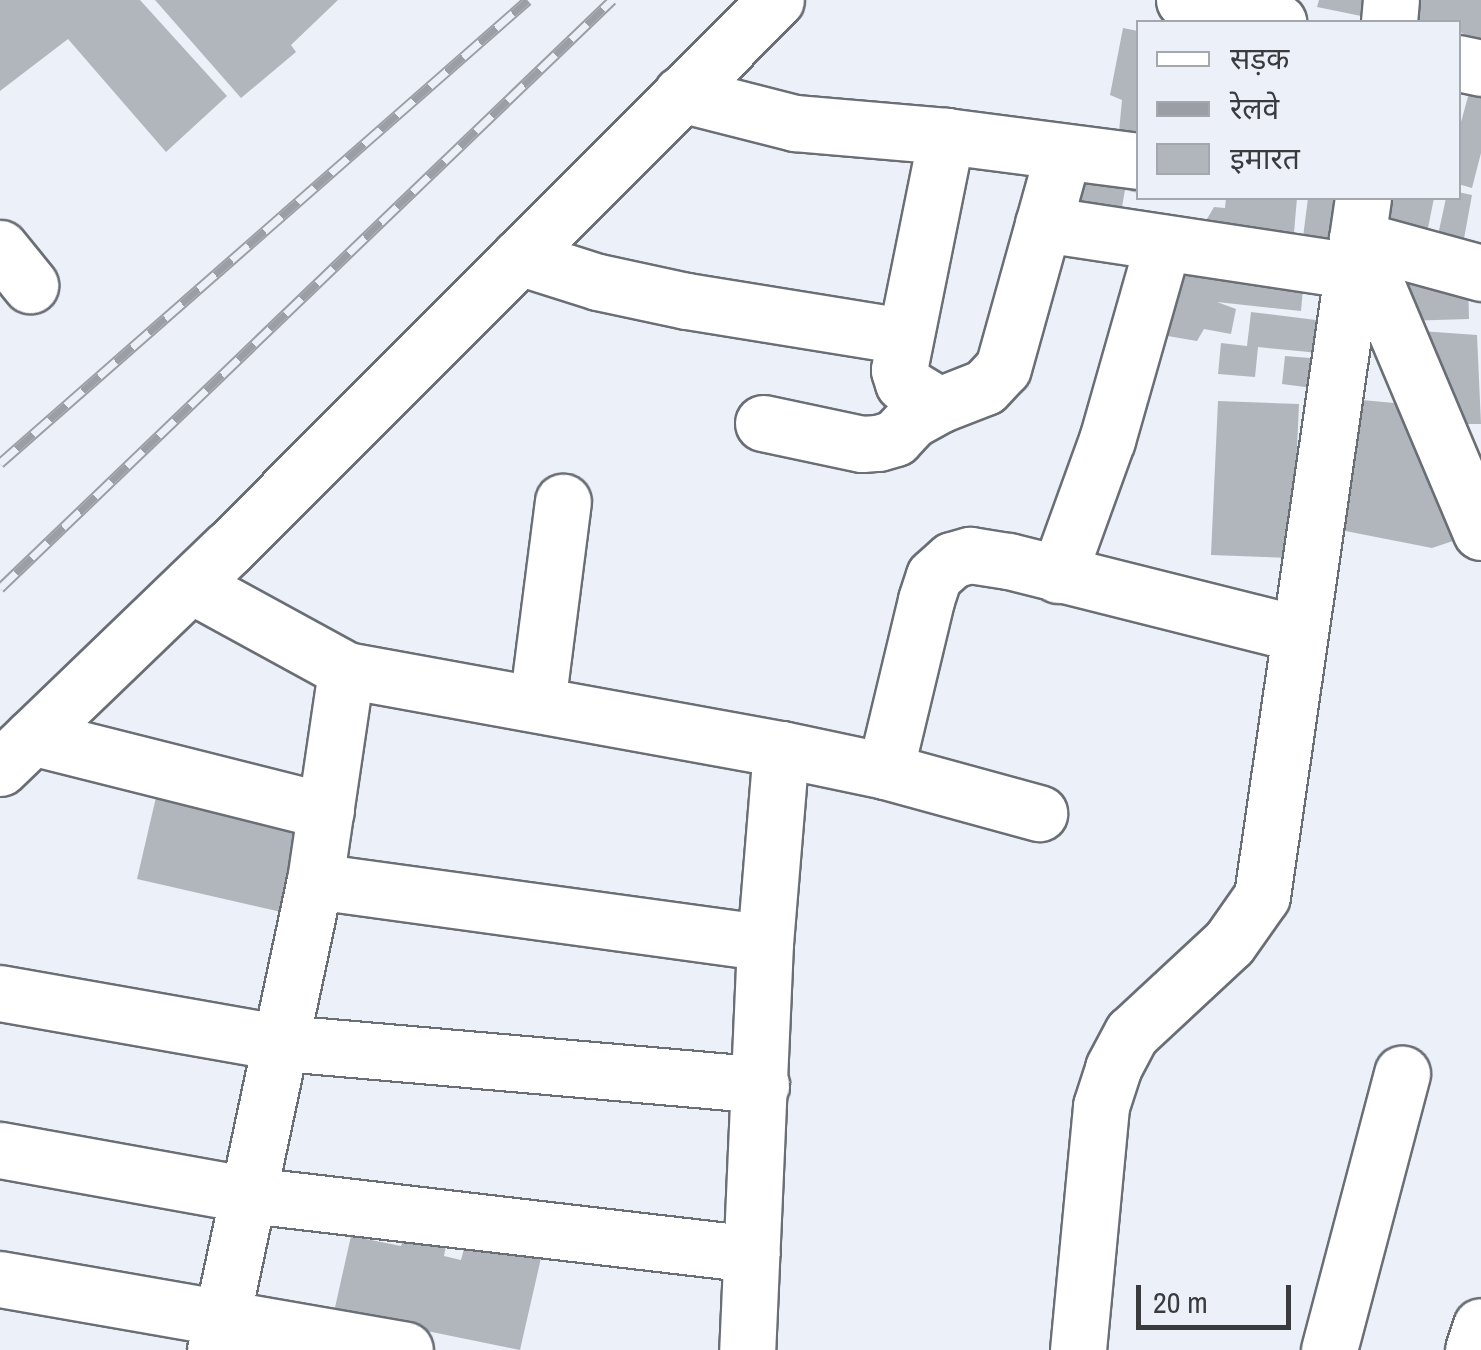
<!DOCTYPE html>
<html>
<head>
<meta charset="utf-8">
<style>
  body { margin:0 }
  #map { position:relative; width:1481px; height:1350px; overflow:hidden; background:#ecf1f9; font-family:"Archivo Narrow","Noto Sans Devanagari",sans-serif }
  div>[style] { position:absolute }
  .building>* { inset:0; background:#b1b6bd }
  .roads { filter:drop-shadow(2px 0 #6a6e75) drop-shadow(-2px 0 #6a6e75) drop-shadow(0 2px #6a6e75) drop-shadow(0 -2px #6a6e75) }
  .minor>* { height:55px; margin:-27.5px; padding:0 27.5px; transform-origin:27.5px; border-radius:27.5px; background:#fff }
  .rail>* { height:11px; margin-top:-5.5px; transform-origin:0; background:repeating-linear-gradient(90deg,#ecf1f9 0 22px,#9b9fa5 0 44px); box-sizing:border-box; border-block:2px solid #9b9fa5 }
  span { translate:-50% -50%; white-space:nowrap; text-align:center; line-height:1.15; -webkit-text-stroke:9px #ecf1f9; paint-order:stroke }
  .legend { position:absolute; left:1136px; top:20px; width:325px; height:180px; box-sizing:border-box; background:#ecf1f9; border:2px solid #a4a8ae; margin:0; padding:12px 18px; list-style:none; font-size:30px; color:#393b3e }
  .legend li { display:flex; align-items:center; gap:20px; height:50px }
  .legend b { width:50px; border:2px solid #a4a8ae }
  .scale { position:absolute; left:1136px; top:1285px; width:155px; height:45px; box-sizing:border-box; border:5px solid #393b3e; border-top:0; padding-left:12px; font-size:30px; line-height:35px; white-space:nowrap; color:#393b3e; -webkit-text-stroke:8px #ecf1f9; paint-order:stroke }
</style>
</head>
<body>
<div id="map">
  <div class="building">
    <div style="clip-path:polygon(0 0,140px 0,227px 96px,166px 152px,68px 39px,0 91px)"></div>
    <div style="clip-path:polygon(155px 0,338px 0,291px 45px,296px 52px,241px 98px)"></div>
    <div style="clip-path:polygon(1319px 0,1375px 0,1371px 18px,1317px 7px)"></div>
    <div style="clip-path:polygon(1395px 0,1481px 0,1481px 43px,1458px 31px,1458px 22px,1391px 22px)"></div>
    <div style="clip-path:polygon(1123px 28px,1138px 31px,1138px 144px,1118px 142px,1122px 100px,1110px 95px)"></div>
    <div style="clip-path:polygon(1469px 93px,1481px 96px,1481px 153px,1472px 188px,1458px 184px,1458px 133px)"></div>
    <div style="clip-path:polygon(1138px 169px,1138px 193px,1125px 190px,1120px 218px,1070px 208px,1064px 180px)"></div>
    <div style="clip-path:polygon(1458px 192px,1472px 195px,1461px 255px,1435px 249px,1446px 198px,1458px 198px)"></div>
    <div style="clip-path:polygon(1226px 198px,1297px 198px,1293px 244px,1197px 236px,1214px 207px,1225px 208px)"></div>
    <div style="clip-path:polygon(1308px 198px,1343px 201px,1336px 250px,1302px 245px)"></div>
    <div style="clip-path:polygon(1383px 198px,1434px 198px,1424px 248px,1374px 238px)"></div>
    <div style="clip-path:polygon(1169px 248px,1305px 267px,1301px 311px,1217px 302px,1236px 309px,1231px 334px,1204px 329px,1197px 341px,1150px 333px)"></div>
    <div style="clip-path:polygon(1377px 255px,1468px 280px,1469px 319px,1404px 321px)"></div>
    <div style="clip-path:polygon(1251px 312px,1332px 322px,1329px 354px,1258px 347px,1255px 377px,1218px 374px,1221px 343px,1247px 346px)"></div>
    <div style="clip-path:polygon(1407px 330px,1477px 335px,1481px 424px,1447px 424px)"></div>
    <div style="clip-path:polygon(1285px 356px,1323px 359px,1320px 389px,1282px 384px)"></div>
    <div style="clip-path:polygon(1351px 399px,1416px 405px,1465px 537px,1432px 548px,1325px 527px)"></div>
    <div style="clip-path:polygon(1218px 401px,1299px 404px,1292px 558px,1211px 555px)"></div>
    <div style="clip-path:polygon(157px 793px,310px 828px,290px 914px,137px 879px)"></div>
    <div style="clip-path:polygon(409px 1215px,450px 1224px,444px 1256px,461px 1260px,469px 1229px,544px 1245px,520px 1350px,334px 1312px,351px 1236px,401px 1246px)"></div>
  </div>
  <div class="roads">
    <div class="minor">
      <div style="left:1184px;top:0;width:97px;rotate:13.2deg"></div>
      <div style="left:1389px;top:22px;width:22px;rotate:-85deg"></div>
      <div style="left:1458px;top:63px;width:24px;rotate:12deg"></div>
      <div style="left:681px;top:94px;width:118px;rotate:14.3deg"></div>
      <div style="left:795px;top:123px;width:152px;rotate:4.9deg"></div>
      <div style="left:946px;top:136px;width:194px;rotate:7.4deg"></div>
      <div style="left:1363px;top:198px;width:41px;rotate:98.3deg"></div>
      <div style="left:1357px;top:239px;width:318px;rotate:67.1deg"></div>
      <div style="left:1043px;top:224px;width:313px;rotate:8.6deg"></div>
      <div style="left:0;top:248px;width:48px;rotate:51deg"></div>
      <div style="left:519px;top:257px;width:83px;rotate:17.6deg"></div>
      <div style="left:598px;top:282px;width:91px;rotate:12.1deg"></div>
      <div style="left:687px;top:301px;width:219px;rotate:9.2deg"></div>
      <div style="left:939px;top:405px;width:42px;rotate:-148.6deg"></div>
      <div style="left:903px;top:383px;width:14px;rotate:-107deg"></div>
      <div style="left:899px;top:370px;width:239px;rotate:-78.6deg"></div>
      <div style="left:763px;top:423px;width:101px;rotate:12deg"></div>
      <div style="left:862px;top:444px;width:16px;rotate:-4deg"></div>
      <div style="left:878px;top:443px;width:18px;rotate:-16deg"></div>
      <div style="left:895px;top:438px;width:25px;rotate:-47deg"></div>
      <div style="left:912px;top:420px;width:31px;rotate:-29deg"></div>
      <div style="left:939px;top:405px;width:49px;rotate:-21.4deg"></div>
      <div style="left:985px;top:387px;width:26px;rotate:-47deg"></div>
      <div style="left:1003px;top:368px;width:223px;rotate:-74.4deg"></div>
      <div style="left:1058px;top:575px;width:144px;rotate:-70.1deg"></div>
      <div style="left:1107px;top:440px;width:205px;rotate:-74.1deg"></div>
      <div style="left:191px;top:585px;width:177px;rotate:28.7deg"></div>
      <div style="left:346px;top:670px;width:442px;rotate:10.3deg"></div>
      <div style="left:781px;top:749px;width:195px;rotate:94.7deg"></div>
      <div style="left:765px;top:943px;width:407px;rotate:92.5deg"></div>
      <div style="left:537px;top:704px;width:204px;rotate:-82.7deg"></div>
      <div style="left:32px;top:737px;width:303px;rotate:14.1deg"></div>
      <div style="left:781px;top:749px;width:106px;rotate:11.9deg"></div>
      <div style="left:885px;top:771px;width:160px;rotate:15.3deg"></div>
      <div style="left:0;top:768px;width:318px;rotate:-43.9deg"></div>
      <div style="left:229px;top:548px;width:774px;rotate:-45.05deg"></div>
      <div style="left:885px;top:771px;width:176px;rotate:-76.5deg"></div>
      <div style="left:926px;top:600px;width:25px;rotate:-72deg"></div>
      <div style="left:934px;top:576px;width:24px;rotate:-42deg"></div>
      <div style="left:952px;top:560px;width:19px;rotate:-16deg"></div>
      <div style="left:970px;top:555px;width:39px;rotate:9deg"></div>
      <div style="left:1009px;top:561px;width:299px;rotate:14.1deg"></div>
      <div style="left:315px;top:881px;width:454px;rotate:7.8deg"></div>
      <div style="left:0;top:993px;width:288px;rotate:10deg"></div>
      <div style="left:284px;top:1043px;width:479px;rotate:5deg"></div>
      <div style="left:0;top:1150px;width:254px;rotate:10.2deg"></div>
      <div style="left:250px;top:1195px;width:505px;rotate:6.7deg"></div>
      <div style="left:0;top:1279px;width:411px;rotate:9.9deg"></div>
      <div style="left:215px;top:1350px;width:480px;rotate:-78deg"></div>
      <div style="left:315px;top:881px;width:213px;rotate:-81.6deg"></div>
      <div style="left:1078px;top:1350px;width:245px;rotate:-84.6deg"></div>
      <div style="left:1101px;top:1106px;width:40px;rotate:-72deg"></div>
      <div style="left:1113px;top:1068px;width:40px;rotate:-62deg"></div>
      <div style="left:1132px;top:1033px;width:132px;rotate:-42.9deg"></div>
      <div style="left:1229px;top:943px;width:57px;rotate:-54.9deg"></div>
      <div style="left:1262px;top:896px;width:664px;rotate:-81.77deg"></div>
      <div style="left:1357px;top:239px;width:129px;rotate:15.3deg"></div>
      <div style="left:1329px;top:1350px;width:286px;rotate:-75.2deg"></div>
      <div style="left:1473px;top:1350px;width:25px;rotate:-72deg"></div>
    </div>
  </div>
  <div class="rail">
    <div style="left:0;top:463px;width:702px;rotate:-41.25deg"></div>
    <div style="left:0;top:588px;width:849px;rotate:-43.85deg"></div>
  </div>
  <ul class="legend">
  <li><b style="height:12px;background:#fff"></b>सड़क</li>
  <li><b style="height:12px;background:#9b9fa5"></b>रेलवे</li>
  <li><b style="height:28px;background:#b1b6bd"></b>इमारत</li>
  </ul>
  <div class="scale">20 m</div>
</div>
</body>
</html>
